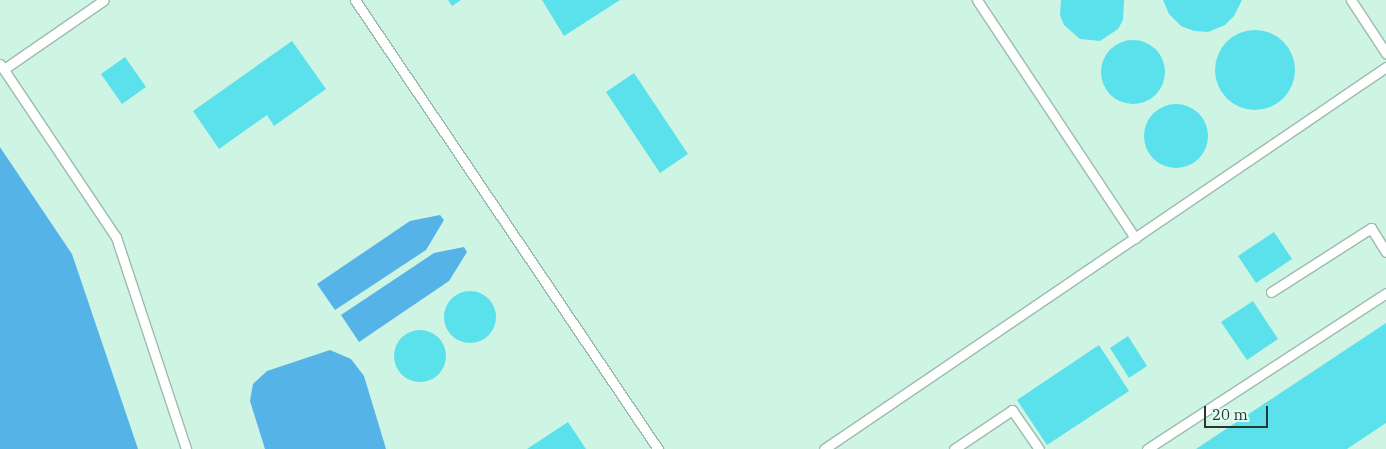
<!DOCTYPE html>
<html>
<head>
<meta charset="utf-8">
<style>
  body { margin:0 }
  #map { position:relative; width:1386px; height:449px; overflow:hidden; background:#dffef1; font-family:"IBM Plex Serif",serif }
  div>[style] { position:absolute }
  .built>* { inset:0; background:#cef4e3 }
  .water>* { inset:0; background:#55b3e7 }
  .building>* { inset:0; background:#5be1eb }
  .round { border-radius:50% }
  .roads { filter:drop-shadow(1px 0 #9dbaae) drop-shadow(-1px 0 #9dbaae) drop-shadow(0 1px #9dbaae) drop-shadow(0 -1px #9dbaae) }
  .service>* { height:9px; margin:-4.5px; padding:0 4.5px; transform-origin:4.5px; border-radius:4.5px; background:#fff }
  span { translate:-50% -50%; white-space:nowrap; text-align:center; line-height:1.15; -webkit-text-stroke:4px #dffef1; paint-order:stroke }
  .scale { position:absolute; left:1204px; top:406px; width:64px; height:22px; box-sizing:border-box; border:2px solid #2a3631; border-top:0; padding-left:6px; font-size:15px; line-height:18px; white-space:nowrap; color:#2a3631; -webkit-text-stroke:4px #dffef1; paint-order:stroke }
</style>
</head>
<body>
<div id="map">
  <div class="built">
    <div style="clip-path:polygon(0 0,1386px 0,1386px 449px,136px 449px,72px 254px,0 146px)"></div>
  </div>
  <div class="water">
    <div style="clip-path:polygon(0 147px,72px 254px,138px 449px,0 449px)"></div>
    <div style="clip-path:polygon(440px 215px,444px 220px,426px 250px,335px 310px,317px 284px,410px 221px)"></div>
    <div style="clip-path:polygon(464px 247px,467px 252px,449px 281px,359px 342px,341px 315px,434px 253px)"></div>
    <div style="clip-path:polygon(330px 350px,351px 359px,364px 376px,386px 449px,265px 449px,250px 401px,253px 384px,267px 371px)"></div>
  </div>
  <div class="building">
    <div style="clip-path:polygon(448px 0,461px 0,452px 6px)"></div>
    <div style="clip-path:polygon(542px 0,620px 0,564px 36px)"></div>
    <div style="clip-path:polygon(1061px 0,1124px 0,1123px 20px,1118px 29px,1100px 41px,1080px 39px,1064px 25px,1060px 15px)"></div>
    <div style="clip-path:polygon(1163px 0,1242px 0,1234px 16px,1225px 25px,1208px 32px,1194px 31px,1181px 26px,1169px 14px)"></div>
    <div class="round" style="left:1215px;top:30px;width:80px;height:80px"></div>
    <div class="round" style="left:1101px;top:40px;width:64px;height:64px"></div>
    <div style="clip-path:polygon(292px 41px,326px 89px,274px 126px,267px 115px,219px 149px,193px 111px)"></div>
    <div style="clip-path:polygon(125px 57px,146px 87px,122px 104px,101px 74px)"></div>
    <div style="clip-path:polygon(634px 73px,688px 154px,660px 173px,606px 92px)"></div>
    <div class="round" style="left:1144px;top:104px;width:64px;height:64px"></div>
    <div style="clip-path:polygon(1274px 232px,1292px 259px,1256px 283px,1238px 256px)"></div>
    <div class="round" style="left:444px;top:291px;width:52px;height:52px"></div>
    <div style="clip-path:polygon(1253px 301px,1278px 339px,1247px 360px,1221px 322px)"></div>
    <div style="clip-path:polygon(1386px 323px,1386px 423px,1347px 449px,1196px 449px)"></div>
    <div class="round" style="left:394px;top:330px;width:52px;height:52px"></div>
    <div style="clip-path:polygon(1128px 336px,1147px 366px,1129px 378px,1110px 348px)"></div>
    <div style="clip-path:polygon(1099px 345px,1129px 391px,1047px 445px,1017px 400px)"></div>
    <div style="clip-path:polygon(568px 422px,586px 449px,527px 449px)"></div>
  </div>
  <div class="roads">
    <div class="service">
      <div style="left:355px;top:0;width:542px;rotate:55.99deg"></div>
      <div style="left:977px;top:0;width:286px;rotate:56.4deg"></div>
      <div style="left:1351px;top:0;width:64px;rotate:56.6deg"></div>
      <div style="left:0;top:64px;width:208px;rotate:56.2deg"></div>
      <div style="left:116px;top:237px;width:223px;rotate:71.7deg"></div>
      <div style="left:4px;top:69px;width:121px;rotate:-34.6deg"></div>
      <div style="left:1271px;top:292px;width:119px;rotate:-32.6deg"></div>
      <div style="left:1371px;top:228px;width:28px;rotate:58deg"></div>
      <div style="left:824px;top:449px;width:680px;rotate:-34.2deg"></div>
      <div style="left:954px;top:449px;width:70px;rotate:-33.9deg"></div>
      <div style="left:1012px;top:410px;width:47px;rotate:55.3deg"></div>
      <div style="left:1147px;top:449px;width:285px;rotate:-33.1deg"></div>
    </div>
  </div>
  <div class="scale">20 m</div>
</div>
</body>
</html>
